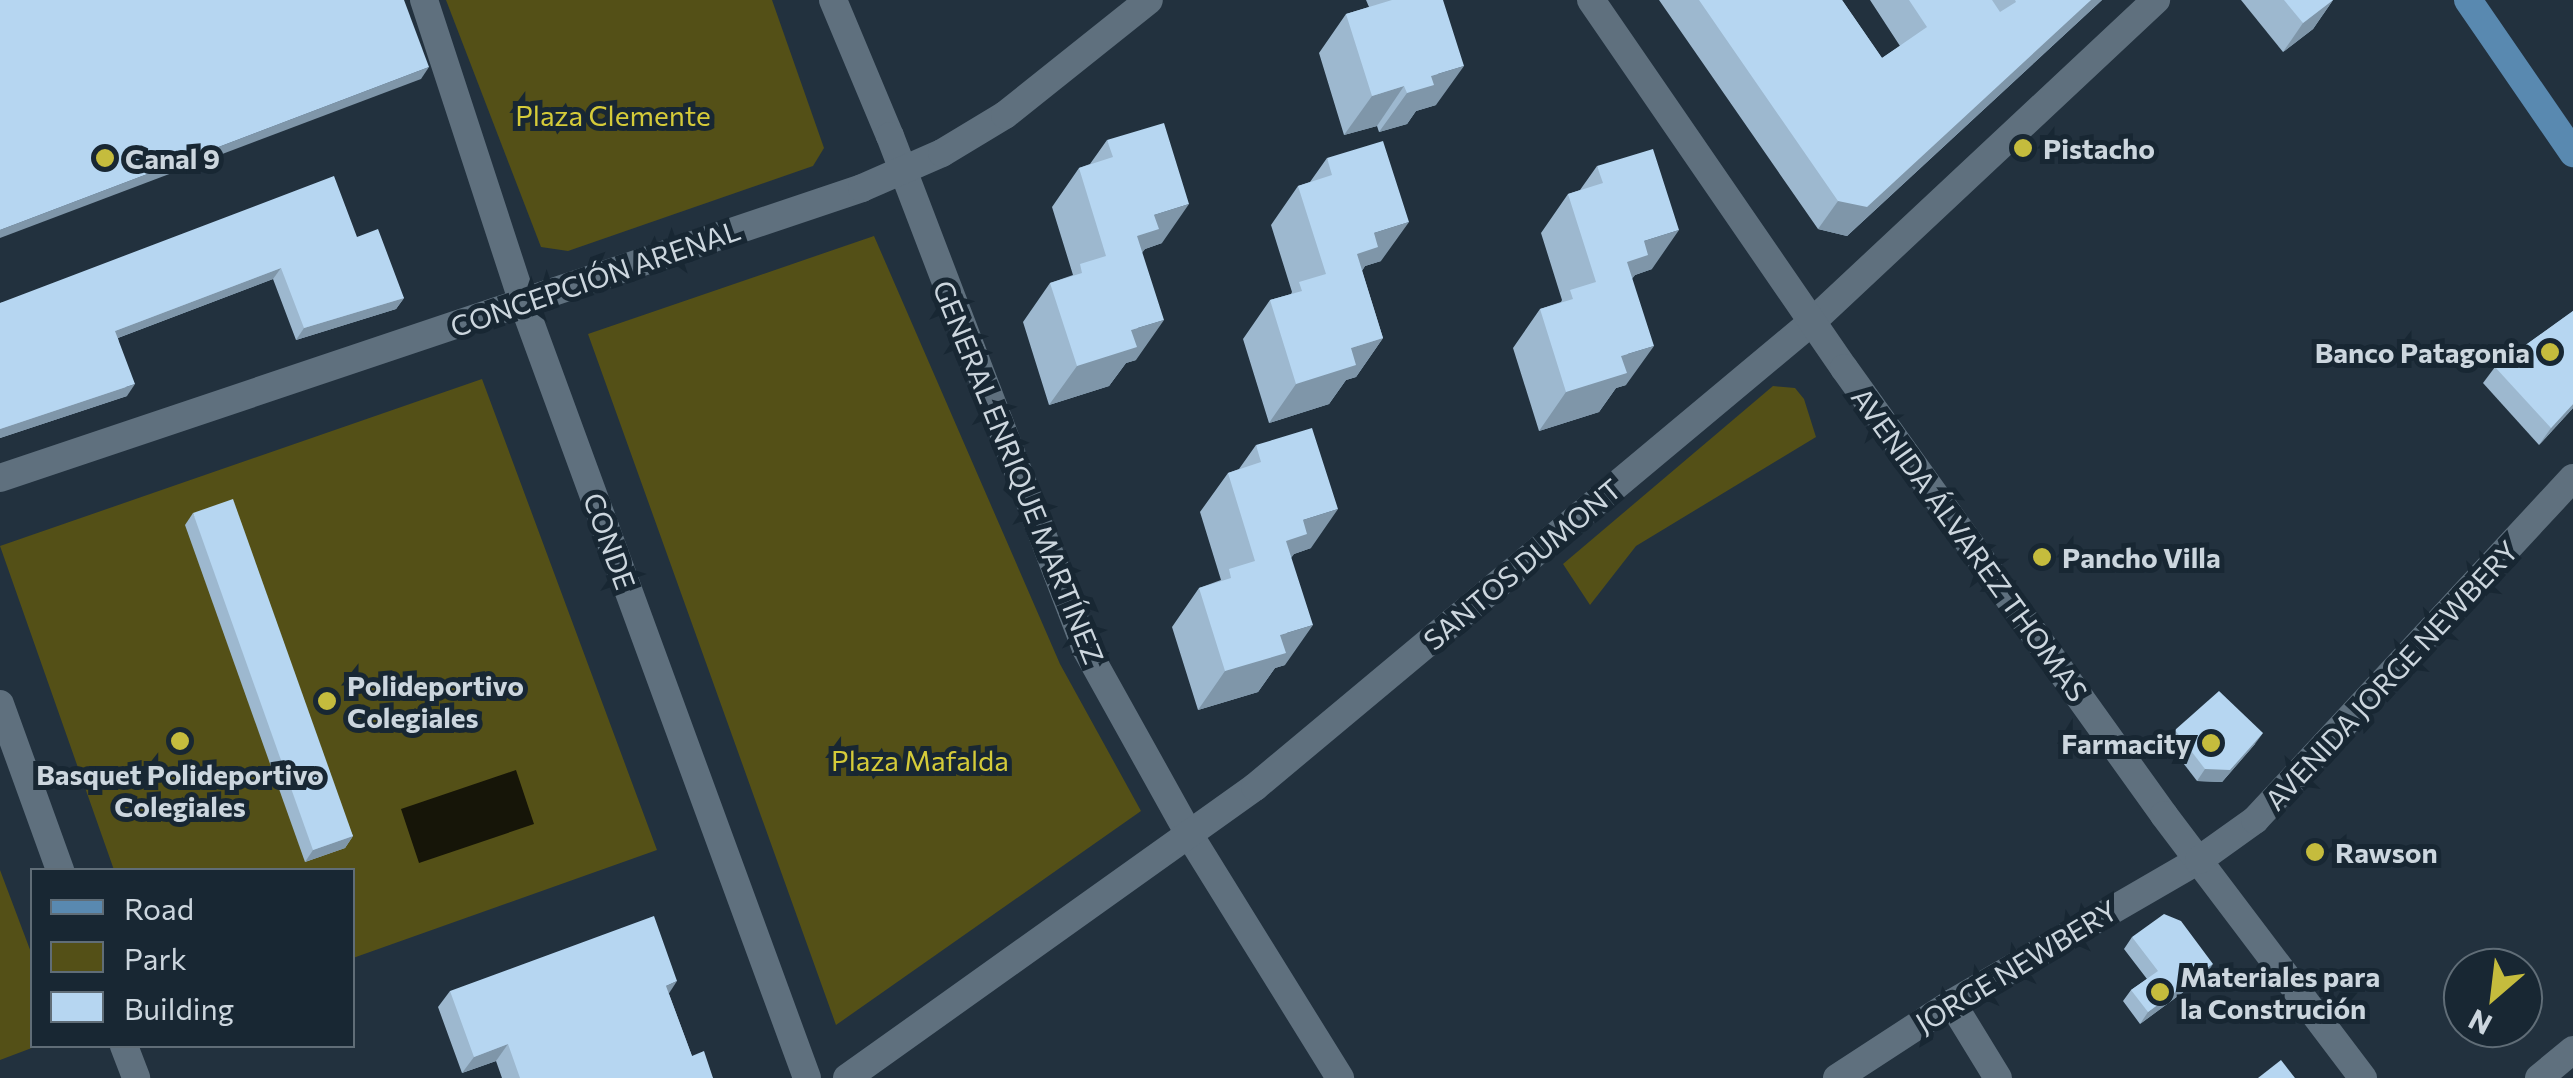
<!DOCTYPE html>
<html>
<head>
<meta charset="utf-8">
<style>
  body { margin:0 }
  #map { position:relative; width:2573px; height:1078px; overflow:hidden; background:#22313e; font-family:Commissioner,sans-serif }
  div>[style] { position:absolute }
  .green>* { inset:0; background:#545017 }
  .water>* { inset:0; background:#161508 }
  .minor>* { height:28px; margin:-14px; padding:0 14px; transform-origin:14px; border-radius:14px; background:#5f707e }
  .secondary>* { height:28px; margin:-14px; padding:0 14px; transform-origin:14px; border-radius:14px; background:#5f707e }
  .primary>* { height:28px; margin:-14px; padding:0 14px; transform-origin:14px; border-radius:14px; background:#5989b0 }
  .wall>* { inset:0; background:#9db8cf }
  .shaded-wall>* { inset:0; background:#7f96a9 }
  .building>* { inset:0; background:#b6d6f1 }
  .dots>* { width:28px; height:28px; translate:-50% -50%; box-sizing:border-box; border:5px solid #182733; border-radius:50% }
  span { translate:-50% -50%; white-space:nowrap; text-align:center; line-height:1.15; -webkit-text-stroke:10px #182733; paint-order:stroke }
  .park-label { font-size:28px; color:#d5cb39 }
  .poi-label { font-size:28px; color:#ccd6de; font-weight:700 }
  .left { translate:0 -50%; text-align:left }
  .right { translate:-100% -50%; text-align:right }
  .street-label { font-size:28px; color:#ccd6de }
  .legend { position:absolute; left:30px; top:868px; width:325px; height:180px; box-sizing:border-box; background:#182733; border:2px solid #606d77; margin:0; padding:12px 18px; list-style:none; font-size:30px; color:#ccd6de }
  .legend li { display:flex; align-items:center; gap:20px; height:50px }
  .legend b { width:50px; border:2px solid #606d77 }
  .north { position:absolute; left:2443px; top:948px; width:100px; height:100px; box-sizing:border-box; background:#182733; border:2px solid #606d77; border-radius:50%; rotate:208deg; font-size:28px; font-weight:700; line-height:40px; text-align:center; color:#ccd6de }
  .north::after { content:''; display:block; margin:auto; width:35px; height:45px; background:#c5bc3d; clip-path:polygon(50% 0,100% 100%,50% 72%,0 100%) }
</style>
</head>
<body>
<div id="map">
  <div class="green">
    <div style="clip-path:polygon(446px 0,772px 0,824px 148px,813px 166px,568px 251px,541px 247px)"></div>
    <div style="clip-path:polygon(874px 236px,1060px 664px,1141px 811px,836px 1025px,588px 334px)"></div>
    <div style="clip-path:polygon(482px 379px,657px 850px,353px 958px,352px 870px,114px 870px,0 546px)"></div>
    <div style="clip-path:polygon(1773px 386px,1795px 388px,1804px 399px,1816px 437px,1636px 546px,1590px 605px,1563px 564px)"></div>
    <div style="clip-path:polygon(0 870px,32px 955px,32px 1046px,37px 1046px,0 1060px)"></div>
  </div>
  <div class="water">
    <div style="clip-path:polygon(516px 770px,534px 824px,419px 863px,401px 809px)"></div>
  </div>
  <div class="minor">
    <div style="left:424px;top:0;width:319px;rotate:71.9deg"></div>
    <div style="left:523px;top:303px;width:825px;rotate:69.87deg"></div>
    <div style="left:833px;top:0;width:147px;rotate:67.3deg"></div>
    <div style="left:890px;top:136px;width:549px;rotate:69.09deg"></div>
    <div style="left:1086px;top:649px;width:214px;rotate:60.9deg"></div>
    <div style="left:1190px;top:836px;width:285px;rotate:58.2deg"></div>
    <div style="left:0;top:478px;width:909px;rotate:-18.59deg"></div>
    <div style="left:862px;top:188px;width:87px;rotate:-23.6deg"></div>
    <div style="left:942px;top:153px;width:74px;rotate:-31.1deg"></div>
    <div style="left:1005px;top:115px;width:184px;rotate:-38.6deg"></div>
    <div style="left:0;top:704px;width:177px;rotate:70.1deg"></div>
    <div style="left:1952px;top:1003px;width:88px;rotate:58.5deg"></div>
    <div style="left:124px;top:1046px;width:34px;rotate:69deg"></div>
    <div style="left:847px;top:1078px;width:501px;rotate:-35.5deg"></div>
    <div style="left:1255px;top:787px;width:727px;rotate:-39.87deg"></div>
    <div style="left:1813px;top:321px;width:470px;rotate:-43.1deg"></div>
    <div style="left:1837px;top:1078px;width:137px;rotate:-33.1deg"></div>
    <div style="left:1952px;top:1003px;width:285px;rotate:-30.1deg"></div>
    <div style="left:2539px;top:1078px;width:44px;rotate:-39.5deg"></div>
  </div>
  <div class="secondary">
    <div style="left:1591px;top:0;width:447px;rotate:55.5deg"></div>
    <div style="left:1844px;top:368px;width:550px;rotate:54.4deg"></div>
    <div style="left:2164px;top:815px;width:330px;rotate:52.9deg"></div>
    <div style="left:2199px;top:860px;width:69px;rotate:-35.5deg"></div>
    <div style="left:2255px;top:820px;width:467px;rotate:-47.1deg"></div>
  </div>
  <div class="primary">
    <div style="left:2468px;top:0;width:186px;rotate:55.5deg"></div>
  </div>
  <div class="wall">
    <div style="clip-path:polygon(1366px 0,1443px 0,1436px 105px,1416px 111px,1407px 124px,1379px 132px,1377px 126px,1344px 135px,1319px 53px,1346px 14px,1369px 7px)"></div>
    <div style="clip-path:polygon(1659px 0,1842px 0,1882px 58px,1900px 46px,1870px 0,2102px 0,1847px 236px,1818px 229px)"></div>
    <div style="clip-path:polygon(2241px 0,2333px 0,2313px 29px,2283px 52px)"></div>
    <div style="clip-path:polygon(1107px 140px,1162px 243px,1145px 249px,1142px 252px,1136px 360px,1126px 363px,1109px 386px,1049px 405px,1023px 322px,1050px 283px,1073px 275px,1052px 207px,1079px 168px,1090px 164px)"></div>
    <div style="clip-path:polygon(1327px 158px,1381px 261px,1365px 266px,1362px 271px,1383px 338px,1356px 377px,1346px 380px,1329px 404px,1269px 423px,1243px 339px,1270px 300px,1291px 294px,1292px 292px,1271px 225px,1298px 186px,1310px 182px)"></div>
    <div style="clip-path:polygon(1597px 166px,1652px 269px,1635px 275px,1632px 278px,1626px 385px,1616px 388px,1599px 412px,1539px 431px,1513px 348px,1540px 309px,1561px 302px,1562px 300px,1541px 233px,1568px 194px,1580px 190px)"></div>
    <div style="clip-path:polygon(357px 237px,404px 298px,396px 309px,296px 340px,273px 279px,118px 338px,127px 396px,0 438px,0 303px)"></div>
    <div style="clip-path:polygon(2573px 311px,2573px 408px,2539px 445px,2483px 383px,2495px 367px)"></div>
    <div style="clip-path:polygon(1256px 445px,1311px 548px,1294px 554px,1291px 557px,1285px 665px,1275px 668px,1258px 692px,1198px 710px,1172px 627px,1199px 588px,1221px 580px,1200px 512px,1228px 473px,1239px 469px)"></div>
    <div style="clip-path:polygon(193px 513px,353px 836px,345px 848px,305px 862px,185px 525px)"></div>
    <div style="clip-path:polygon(2175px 730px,2255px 744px,2222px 782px,2197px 781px,2167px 742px)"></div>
    <div style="clip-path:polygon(2132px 937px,2205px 976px,2140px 1024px,2123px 1001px,2131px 990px,2147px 979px,2124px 949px)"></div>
    <div style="clip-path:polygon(450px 991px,669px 994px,692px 1056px,713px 1078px,502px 1078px,496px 1061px,462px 1073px,438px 1007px)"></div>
  </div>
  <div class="shaded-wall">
    <div style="clip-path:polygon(2091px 0,2102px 0,1847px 236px,1818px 229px,1838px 201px)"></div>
    <div style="clip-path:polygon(2333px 0,2313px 29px,2283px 52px,2303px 23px)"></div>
    <div style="clip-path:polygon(1464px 66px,1436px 105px,1416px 111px,1407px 124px,1379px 132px,1407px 93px,1431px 76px)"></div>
    <div style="clip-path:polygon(429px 67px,421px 79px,0 238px,0 230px)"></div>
    <div style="clip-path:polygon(1404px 86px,1377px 126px,1344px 135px,1372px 96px)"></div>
    <div style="clip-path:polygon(1189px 204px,1162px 243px,1145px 249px,1131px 268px,1137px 236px,1154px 215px)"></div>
    <div style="clip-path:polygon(1409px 222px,1381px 261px,1365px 266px,1351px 286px,1357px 254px,1374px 233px)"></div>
    <div style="clip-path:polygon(1679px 230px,1652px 269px,1635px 275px,1621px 294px,1627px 262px,1644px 241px)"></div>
    <div style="clip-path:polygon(281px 268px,273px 279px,107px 342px,115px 331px)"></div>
    <div style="clip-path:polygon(404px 298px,396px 309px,296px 340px,304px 328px)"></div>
    <div style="clip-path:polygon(1164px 320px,1136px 360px,1126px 363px,1109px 386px,1049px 405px,1077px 366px,1131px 330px)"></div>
    <div style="clip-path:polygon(1383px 338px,1356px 377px,1346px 380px,1329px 404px,1269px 423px,1296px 384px,1351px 348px)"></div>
    <div style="clip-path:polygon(1654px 346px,1626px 385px,1616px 388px,1599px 412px,1539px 431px,1566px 392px,1621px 356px)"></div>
    <div style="clip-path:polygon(135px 384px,127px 396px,0 438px,0 429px)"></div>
    <div style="clip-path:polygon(2573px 404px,2573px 408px,2539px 445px,2551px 428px)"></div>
    <div style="clip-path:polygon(1338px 509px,1311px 548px,1294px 554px,1280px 574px,1286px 541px,1303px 520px)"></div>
    <div style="clip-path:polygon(1313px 625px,1285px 665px,1275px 668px,1258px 692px,1198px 710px,1225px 671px,1280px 635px)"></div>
    <div style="clip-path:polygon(2263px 733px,2255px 744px,2222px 782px,2197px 781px,2205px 769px)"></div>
    <div style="clip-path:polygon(353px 836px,345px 848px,305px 862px,313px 850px)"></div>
    <div style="clip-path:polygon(2213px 964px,2205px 976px,2140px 1024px,2148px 1012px)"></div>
    <div style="clip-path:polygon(677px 981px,666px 998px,666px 986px)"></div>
    <div style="clip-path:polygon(508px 1044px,496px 1061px,462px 1073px,474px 1057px)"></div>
  </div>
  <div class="building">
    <div style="clip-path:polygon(0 0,404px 0,429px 67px,0 230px)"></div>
    <div style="clip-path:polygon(1392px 0,1443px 0,1464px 66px,1431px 76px,1434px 85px,1407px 93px,1404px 86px,1372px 96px,1346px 14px)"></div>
    <div style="clip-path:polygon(1699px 0,1842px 0,1882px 58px,1927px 27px,1909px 0,1992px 0,2000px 12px,2016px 2px,2015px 0,2091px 0,1867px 207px,1838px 201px)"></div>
    <div style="clip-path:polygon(2284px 0,2333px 0,2303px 23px)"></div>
    <div style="clip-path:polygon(1164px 123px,1189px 204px,1154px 215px,1159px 229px,1137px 236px,1164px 320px,1131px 330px,1137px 347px,1077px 366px,1050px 283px,1082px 273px,1080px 264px,1106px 256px,1079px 168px,1113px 157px,1107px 140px)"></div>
    <div style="clip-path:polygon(1383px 141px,1409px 222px,1374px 233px,1378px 247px,1357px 254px,1383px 338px,1351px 348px,1356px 365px,1296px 384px,1270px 300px,1302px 291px,1299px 282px,1326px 274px,1298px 186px,1332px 175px,1327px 158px)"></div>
    <div style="clip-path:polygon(1653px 149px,1679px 230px,1644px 241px,1648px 255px,1627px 262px,1654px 346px,1621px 356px,1627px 373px,1566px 392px,1540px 309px,1573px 299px,1570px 290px,1596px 282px,1568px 194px,1603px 183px,1597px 166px)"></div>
    <div style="clip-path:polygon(334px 176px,357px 237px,378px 229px,404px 298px,304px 328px,281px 268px,115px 331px,135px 384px,0 429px,0 303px)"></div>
    <div style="clip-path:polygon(2573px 311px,2573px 404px,2551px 428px,2495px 367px)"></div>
    <div style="clip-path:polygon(1312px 428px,1338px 509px,1303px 520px,1307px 534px,1286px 541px,1313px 625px,1280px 635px,1286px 653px,1225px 671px,1199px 588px,1231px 578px,1229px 569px,1255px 561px,1228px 473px,1261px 462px,1256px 445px)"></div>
    <div style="clip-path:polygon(233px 499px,353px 836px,313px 850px,193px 513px)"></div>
    <div style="clip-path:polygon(2219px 691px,2263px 733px,2230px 770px,2205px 769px,2175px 730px)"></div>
    <div style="clip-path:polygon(2164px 914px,2181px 921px,2213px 964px,2148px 1012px,2131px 990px,2158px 971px,2132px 937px)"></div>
    <div style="clip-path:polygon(654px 916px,677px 981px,666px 986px,692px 1056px,704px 1051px,713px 1078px,520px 1078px,508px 1044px,474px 1057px,450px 991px)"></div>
    <div style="clip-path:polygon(2281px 1060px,2295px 1078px,2258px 1078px)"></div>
  </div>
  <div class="dots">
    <div style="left:2023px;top:148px;background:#c5bc3d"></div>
    <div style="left:105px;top:158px;background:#c5bc3d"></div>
    <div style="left:2550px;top:352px;background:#c5bc3d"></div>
    <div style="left:2042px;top:557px;background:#c5bc3d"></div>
    <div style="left:327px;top:701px;background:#c5bc3d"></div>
    <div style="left:180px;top:741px;background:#c5bc3d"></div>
    <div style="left:2211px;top:743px;background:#c5bc3d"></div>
    <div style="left:2315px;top:852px;background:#c5bc3d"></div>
    <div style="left:2160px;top:992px;background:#c5bc3d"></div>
  </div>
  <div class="park-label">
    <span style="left:613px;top:115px">Plaza Clemente</span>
    <span style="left:920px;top:760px">Plaza Mafalda</span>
  </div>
  <div class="poi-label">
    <span class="left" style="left:2043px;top:148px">Pistacho</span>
    <span class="left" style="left:125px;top:158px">Canal 9</span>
    <span class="right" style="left:2530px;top:352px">Banco Patagonia</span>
    <span class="left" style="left:2062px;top:557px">Pancho Villa</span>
    <span class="left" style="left:347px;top:701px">Polideportivo<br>Colegiales</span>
    <span class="right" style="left:2191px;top:743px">Farmacity</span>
    <span style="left:180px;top:790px">Basquet Polideportivo<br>Colegiales</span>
    <span class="left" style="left:2335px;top:852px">Rawson</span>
    <span class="left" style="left:2180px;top:992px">Materiales para<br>la Construción</span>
  </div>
  <div class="street-label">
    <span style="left:595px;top:278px;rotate:-19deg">CONCEPCIÓN ARENAL</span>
    <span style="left:1019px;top:472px;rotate:68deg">GENERAL ENRIQUE MARTÍNEZ</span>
    <span style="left:610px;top:541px;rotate:70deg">CONDE</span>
    <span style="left:1970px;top:544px;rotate:54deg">AVENIDA ÁLVAREZ THOMAS</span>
    <span style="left:1522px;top:564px;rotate:-40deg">SANTOS DUMONT</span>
    <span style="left:2391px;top:675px;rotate:-47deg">AVENIDA JORGE NEWBERY</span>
    <span style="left:2016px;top:966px;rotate:-31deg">JORGE NEWBERY</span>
  </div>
  <ul class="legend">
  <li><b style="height:12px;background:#5989b0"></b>Road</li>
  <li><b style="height:28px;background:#545017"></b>Park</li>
  <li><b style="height:28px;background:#b6d6f1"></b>Building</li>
  </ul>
  <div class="north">N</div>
</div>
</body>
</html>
